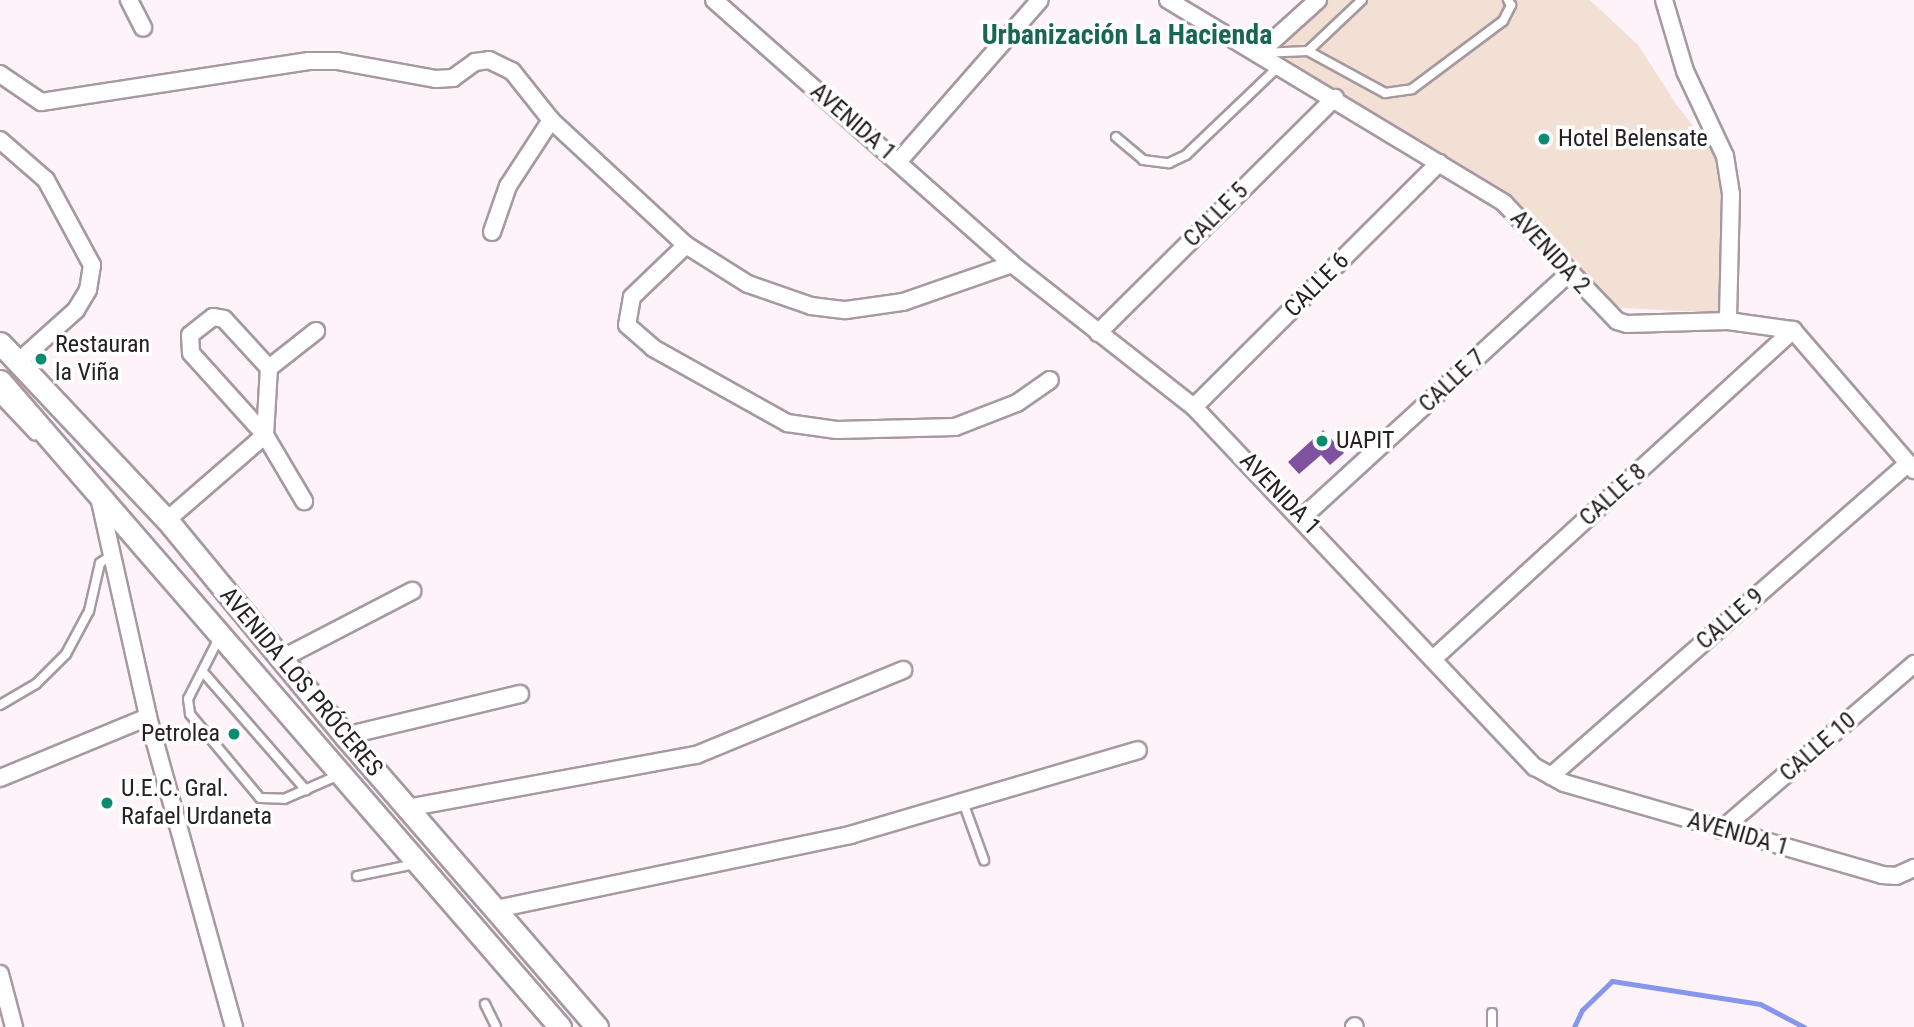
<!DOCTYPE html>
<html>
<head>
<meta charset="utf-8">
<style>
  body { margin:0 }
  #map { position:relative; width:1914px; height:1027px; overflow:hidden; background:#fef3f9; font-family:"Roboto Condensed",sans-serif }
  div>[style] { position:absolute }
  .green>* { inset:0; background:#f3e0d5 }
  .stream>* { height:5px; margin:-2.5px; padding:0 2.5px; transform-origin:2.5px; border-radius:2.5px; background:#8696ed }
  .building>* { inset:0; background:#7f51a1 }
  .roads { filter:drop-shadow(2px 0 #a699a0) drop-shadow(-2px 0 #a699a0) drop-shadow(0 2px #a699a0) drop-shadow(0 -2px #a699a0) }
  .service>* { height:8px; margin:-4px; padding:0 4px; transform-origin:4px; border-radius:4px; background:#fff }
  .minor>* { height:16px; margin:-8px; padding:0 8px; transform-origin:8px; border-radius:8px; background:#fff }
  .secondary>* { height:21px; margin:-10.5px; padding:0 10.5px; transform-origin:10.5px; border-radius:10.5px; background:#fff }
  .dots>* { width:19px; height:19px; translate:-50% -50%; box-sizing:border-box; border:4px solid #fff; border-radius:50% }
  span { translate:-50% -50%; white-space:nowrap; text-align:center; line-height:1.15; -webkit-text-stroke:7px #fff; paint-order:stroke }
  .street-label { font-size:24px; color:#252022 }
  .poi-label { font-size:24px; color:#252022 }
  .left { translate:0 -50%; text-align:left }
  .right { translate:-100% -50%; text-align:right }
  .quarter-label { font-size:28px; color:#186653; font-weight:700 }
</style>
</head>
<body>
<div id="map">
  <div class="green">
    <div style="clip-path:polygon(1329px 0,1590px 0,1638px 45px,1678px 107px,1725px 165px,1723px 302px,1718px 313px,1606px 307px,1509px 211px,1460px 188px,1344px 112px,1272px 73px,1279px 46px)"></div>
  </div>
  <div class="stream">
    <div style="left:1574px;top:1027px;width:19px;rotate:-65deg"></div>
    <div style="left:1582px;top:1010px;width:42px;rotate:-44deg"></div>
    <div style="left:1612px;top:981px;width:150px;rotate:8.8deg"></div>
    <div style="left:1760px;top:1004px;width:50px;rotate:27.6deg"></div>
  </div>
  <div class="building">
    <div style="clip-path:polygon(1323px 430px,1344px 453px,1330px 465px,1321px 455px,1299px 474px,1288px 462px)"></div>
  </div>
  <div class="roads">
    <div class="service">
      <div style="left:1308px;top:51px;width:74px;rotate:-43.4deg"></div>
      <div style="left:1261px;top:53px;width:47px;rotate:-2.4deg"></div>
      <div style="left:1308px;top:51px;width:88px;rotate:28.6deg"></div>
      <div style="left:1385px;top:93px;width:27px;rotate:-8deg"></div>
      <div style="left:1412px;top:89px;width:114px;rotate:-36.8deg"></div>
      <div style="left:1503px;top:21px;width:18px;rotate:-63deg"></div>
      <div style="left:1511px;top:5px;width:6px;rotate:-121deg"></div>
      <div style="left:1116px;top:137px;width:35px;rotate:40deg"></div>
      <div style="left:1143px;top:160px;width:26px;rotate:7deg"></div>
      <div style="left:1169px;top:163px;width:19px;rotate:-25deg"></div>
      <div style="left:1186px;top:155px;width:129px;rotate:-43.7deg"></div>
      <div style="left:0;top:399px;width:50px;rotate:46.6deg"></div>
      <div style="left:219px;top:638px;width:68px;rotate:116.9deg"></div>
      <div style="left:188px;top:699px;width:15px;rotate:82deg"></div>
      <div style="left:190px;top:714px;width:109px;rotate:50.2deg"></div>
      <div style="left:260px;top:798px;width:24px;rotate:2deg"></div>
      <div style="left:284px;top:799px;width:60px;rotate:-23.6deg"></div>
      <div style="left:203px;top:672px;width:157px;rotate:48.9deg"></div>
      <div style="left:0;top:705px;width:42px;rotate:-30.3deg"></div>
      <div style="left:36px;top:684px;width:42px;rotate:-45deg"></div>
      <div style="left:66px;top:654px;width:49px;rotate:-61.9deg"></div>
      <div style="left:89px;top:611px;width:49px;rotate:-77.1deg"></div>
      <div style="left:100px;top:563px;width:14px;rotate:-34deg"></div>
      <div style="left:963px;top:802px;width:62px;rotate:70.1deg"></div>
      <div style="left:357px;top:876px;width:59px;rotate:-11.7deg"></div>
      <div style="left:485px;top:1004px;width:25px;rotate:64deg"></div>
      <div style="left:1492px;top:1013px;width:14px;rotate:90deg"></div>
    </div>
    <div class="minor">
      <div style="left:129px;top:0;width:31px;rotate:63deg"></div>
      <div style="left:714px;top:0;width:398px;rotate:41.5deg"></div>
      <div style="left:1012px;top:264px;width:231px;rotate:38.2deg"></div>
      <div style="left:1194px;top:407px;width:496px;rotate:46.6deg"></div>
      <div style="left:1535px;top:767px;width:33px;rotate:29deg"></div>
      <div style="left:1564px;top:783px;width:331px;rotate:16.1deg"></div>
      <div style="left:1882px;top:875px;width:14px;rotate:4deg"></div>
      <div style="left:1896px;top:876px;width:20px;rotate:-24deg"></div>
      <div style="left:1168px;top:0;width:393px;rotate:31.1deg"></div>
      <div style="left:1504px;top:203px;width:163px;rotate:46.2deg"></div>
      <div style="left:1617px;top:321px;width:10px;rotate:17deg"></div>
      <div style="left:1627px;top:324px;width:101px;rotate:-1.7deg"></div>
      <div style="left:1728px;top:321px;width:66px;rotate:7.9deg"></div>
      <div style="left:1793px;top:330px;width:185px;rotate:49.2deg"></div>
      <div style="left:1664px;top:0;width:74px;rotate:73.5deg"></div>
      <div style="left:1685px;top:71px;width:94px;rotate:64.8deg"></div>
      <div style="left:1725px;top:156px;width:39px;rotate:81deg"></div>
      <div style="left:1731px;top:195px;width:126px;rotate:91.4deg"></div>
      <div style="left:1258px;top:54px;width:81px;rotate:-42deg"></div>
      <div style="left:0;top:74px;width:50px;rotate:34.3deg"></div>
      <div style="left:41px;top:102px;width:271px;rotate:-8.7deg"></div>
      <div style="left:309px;top:61px;width:28px"></div>
      <div style="left:337px;top:61px;width:101px;rotate:10.3deg"></div>
      <div style="left:436px;top:79px;width:17px;rotate:-3deg"></div>
      <div style="left:453px;top:78px;width:27px;rotate:-36deg"></div>
      <div style="left:475px;top:62px;width:14px;rotate:-8deg"></div>
      <div style="left:489px;top:60px;width:25px;rotate:26deg"></div>
      <div style="left:512px;top:71px;width:63px;rotate:51.5deg"></div>
      <div style="left:551px;top:120px;width:184px;rotate:42.8deg"></div>
      <div style="left:686px;top:245px;width:73px;rotate:32.2deg"></div>
      <div style="left:748px;top:284px;width:67px;rotate:19.2deg"></div>
      <div style="left:811px;top:306px;width:35px;rotate:7deg"></div>
      <div style="left:846px;top:310px;width:58px;rotate:-8deg"></div>
      <div style="left:903px;top:302px;width:115px;rotate:-19.2deg"></div>
      <div style="left:0;top:140px;width:61px;rotate:41deg"></div>
      <div style="left:46px;top:180px;width:97px;rotate:61.6deg"></div>
      <div style="left:92px;top:265px;width:25px;rotate:99deg"></div>
      <div style="left:88px;top:290px;width:23px;rotate:121deg"></div>
      <div style="left:76px;top:310px;width:79px;rotate:138.1deg"></div>
      <div style="left:898px;top:162px;width:215px;rotate:-48.8deg"></div>
      <div style="left:492px;top:232px;width:49px;rotate:-70.8deg"></div>
      <div style="left:508px;top:186px;width:79px;rotate:-56.9deg"></div>
      <div style="left:686px;top:245px;width:75px;rotate:136.1deg"></div>
      <div style="left:632px;top:297px;width:28px;rotate:100deg"></div>
      <div style="left:627px;top:325px;width:35px;rotate:41deg"></div>
      <div style="left:653px;top:348px;width:154px;rotate:29.2deg"></div>
      <div style="left:787px;top:423px;width:50px;rotate:8deg"></div>
      <div style="left:837px;top:430px;width:118px;rotate:-1.5deg"></div>
      <div style="left:955px;top:427px;width:66px;rotate:-21.2deg"></div>
      <div style="left:1017px;top:403px;width:40px;rotate:-34.9deg"></div>
      <div style="left:1098px;top:333px;width:334px;rotate:-44.8deg"></div>
      <div style="left:269px;top:368px;width:67px;rotate:93.4deg"></div>
      <div style="left:265px;top:435px;width:77px;rotate:59.4deg"></div>
      <div style="left:1194px;top:407px;width:346px;rotate:-44.9deg"></div>
      <div style="left:99px;top:497px;width:225px;rotate:77.4deg"></div>
      <div style="left:148px;top:717px;width:322px;rotate:74.5deg"></div>
      <div style="left:1303px;top:517px;width:362px;rotate:-42.5deg"></div>
      <div style="left:167px;top:520px;width:130px;rotate:-40.9deg"></div>
      <div style="left:265px;top:435px;width:110px;rotate:-132.1deg"></div>
      <div style="left:191px;top:353px;width:18px;rotate:-93deg"></div>
      <div style="left:190px;top:335px;width:29px;rotate:-38deg"></div>
      <div style="left:213px;top:317px;width:11px;rotate:10deg"></div>
      <div style="left:224px;top:319px;width:67px;rotate:47.4deg"></div>
      <div style="left:269px;top:368px;width:60px;rotate:-38.2deg"></div>
      <div style="left:281px;top:659px;width:148px;rotate:-27.4deg"></div>
      <div style="left:1433px;top:659px;width:488px;rotate:-42.4deg"></div>
      <div style="left:345px;top:736px;width:180px;rotate:-13.5deg"></div>
      <div style="left:1551px;top:776px;width:475px;rotate:-41.2deg"></div>
      <div style="left:0;top:778px;width:160px;rotate:-22.4deg"></div>
      <div style="left:407px;top:808px;width:294px;rotate:-10.4deg"></div>
      <div style="left:696px;top:755px;width:224px;rotate:-22.3deg"></div>
      <div style="left:1721px;top:830px;width:255px;rotate:-40.7deg"></div>
      <div style="left:496px;top:909px;width:362px;rotate:-11.8deg"></div>
      <div style="left:850px;top:835px;width:300px;rotate:-16.4deg"></div>
      <div style="left:0;top:974px;width:55px;rotate:75.2deg"></div>
      <div style="left:1354px;top:1027px;width:1px;rotate:-45deg"></div>
    </div>
    <div class="secondary">
      <div style="left:0;top:343px;width:243px;rotate:46.7deg"></div>
      <div style="left:167px;top:520px;width:280px;rotate:50.5deg"></div>
      <div style="left:345px;top:736px;width:385px;rotate:49.1deg"></div>
      <div style="left:0;top:381px;width:855px;rotate:49.08deg"></div>
    </div>
  </div>
  <div class="dots">
    <div style="left:1544px;top:139px;background:#0b8b70"></div>
    <div style="left:41px;top:359px;background:#0b8b70"></div>
    <div style="left:1322px;top:441px;background:#0b8b70"></div>
    <div style="left:234px;top:734px;background:#0b8b70"></div>
    <div style="left:107px;top:803px;background:#0b8b70"></div>
  </div>
  <div class="street-label">
    <span style="left:853px;top:122px;rotate:41deg">AVENIDA 1</span>
    <span style="left:1216px;top:215px;rotate:-45deg">CALLE 5</span>
    <span style="left:1550px;top:252px;rotate:47deg">AVENIDA 2</span>
    <span style="left:1317px;top:285px;rotate:-45deg">CALLE 6</span>
    <span style="left:1452px;top:381px;rotate:-43deg">CALLE 7</span>
    <span style="left:1280px;top:494px;rotate:46deg">AVENIDA 1</span>
    <span style="left:1613px;top:495px;rotate:-42deg">CALLE 8</span>
    <span style="left:1730px;top:619px;rotate:-41deg">CALLE 9</span>
    <span style="left:301px;top:682px;rotate:50deg">AVENIDA LOS PRÓCERES</span>
    <span style="left:1818px;top:747px;rotate:-41deg">CALLE 10</span>
    <span style="left:1738px;top:834px;rotate:16deg">AVENIDA 1</span>
  </div>
  <div class="poi-label">
    <span class="left" style="left:1558px;top:139px">Hotel Belensate</span>
    <span class="left" style="left:55px;top:359px">Restauran<br>la Viña</span>
    <span class="left" style="left:1336px;top:441px">UAPIT</span>
    <span class="right" style="left:220px;top:734px">Petrolea</span>
    <span class="left" style="left:121px;top:803px">U.E.C. Gral.<br>Rafael Urdaneta</span>
  </div>
  <div class="quarter-label">
    <span style="left:1127px;top:35px">Urbanización La Hacienda</span>
  </div>
</div>
</body>
</html>
